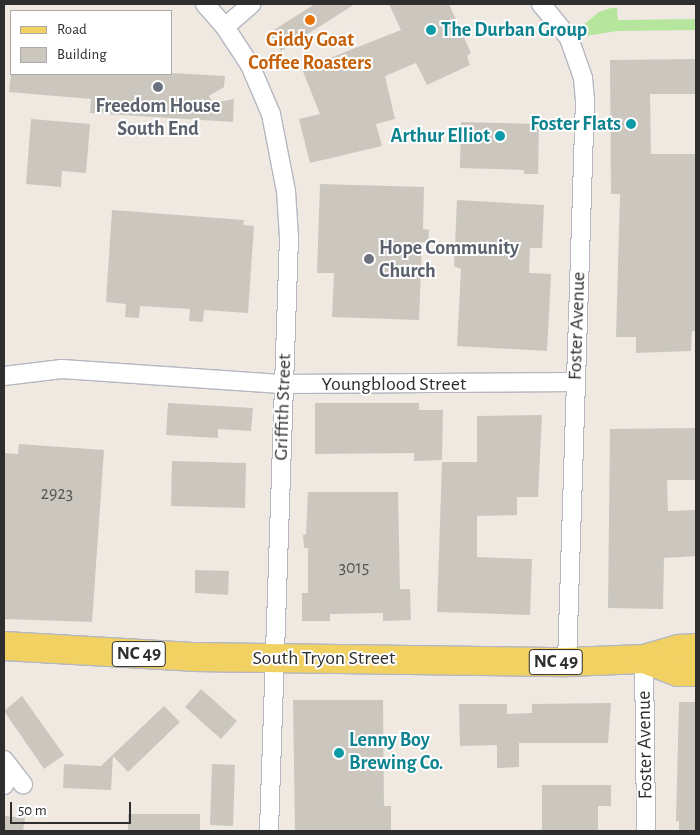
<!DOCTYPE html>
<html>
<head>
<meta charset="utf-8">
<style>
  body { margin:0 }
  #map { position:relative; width:700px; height:835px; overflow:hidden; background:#efe9e1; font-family:"Alegreya Sans",sans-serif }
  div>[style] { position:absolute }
  .green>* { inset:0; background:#b6e59e }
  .building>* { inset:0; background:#cbc7bf }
  .roads { filter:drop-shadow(1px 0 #b4b7c1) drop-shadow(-1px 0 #b4b7c1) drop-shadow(0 1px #b4b7c1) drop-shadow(0 -1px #b4b7c1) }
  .minor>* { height:18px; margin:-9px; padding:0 9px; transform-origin:9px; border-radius:9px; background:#fff }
  .primary>* { height:28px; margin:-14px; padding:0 14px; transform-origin:14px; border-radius:14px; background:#f2d163 }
  .dots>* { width:14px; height:14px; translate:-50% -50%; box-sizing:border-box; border:2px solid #fff; border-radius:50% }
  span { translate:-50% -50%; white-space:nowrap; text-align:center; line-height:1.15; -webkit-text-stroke:4px #fff; paint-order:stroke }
  .number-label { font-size:18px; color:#555452 }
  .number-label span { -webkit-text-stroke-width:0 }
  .shield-label span { padding:1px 4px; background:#fff; border:1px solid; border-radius:4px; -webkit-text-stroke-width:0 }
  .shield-label { font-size:19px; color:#2e2e2e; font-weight:700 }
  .culture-label { font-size:20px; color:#0d838f; font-weight:700 }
  .left { translate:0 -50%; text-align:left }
  .right { translate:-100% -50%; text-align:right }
  .food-label { font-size:20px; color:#c56008; font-weight:700 }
  .worship-label { font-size:20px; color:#5b616d; font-weight:700 }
  .street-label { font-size:20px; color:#2e2e2e }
  .frame { position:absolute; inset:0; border:5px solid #2e2e2e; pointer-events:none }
  .legend { position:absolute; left:10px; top:10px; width:162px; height:65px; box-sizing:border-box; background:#fff; border:1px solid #ababab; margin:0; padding:6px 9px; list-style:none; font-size:15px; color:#2e2e2e }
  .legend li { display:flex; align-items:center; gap:10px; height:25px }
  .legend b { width:25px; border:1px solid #ababab }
  .scale { position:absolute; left:10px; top:802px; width:121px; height:22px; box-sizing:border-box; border:2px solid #2e2e2e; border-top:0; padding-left:6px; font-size:15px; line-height:18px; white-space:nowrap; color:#2e2e2e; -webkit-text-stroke:4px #fff; paint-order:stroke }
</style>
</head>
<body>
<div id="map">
  <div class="green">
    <div style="clip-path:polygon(611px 8px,617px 8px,618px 20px,696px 19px,696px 30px,617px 31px,579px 37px,577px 30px,599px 12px)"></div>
  </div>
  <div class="building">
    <div style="clip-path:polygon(315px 4px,355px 4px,281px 51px,269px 33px)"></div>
    <div style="clip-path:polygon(389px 4px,449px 4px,471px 53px,467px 56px,470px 65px,427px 85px,416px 63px,385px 76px,395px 119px,376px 124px,382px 146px,310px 163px,299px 119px,320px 114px,302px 69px,401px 30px)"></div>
    <div style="clip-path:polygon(696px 59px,696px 94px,650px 94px,651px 154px,696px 154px,696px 331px,692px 331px,691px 351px,636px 353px,636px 337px,616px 337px,620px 194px,611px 194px,610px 60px)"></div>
    <div style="clip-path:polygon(171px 73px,225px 76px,224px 87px,209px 96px,213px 103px,234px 99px,233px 122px,90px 113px,91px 99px,9px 92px,11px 74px)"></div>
    <div style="clip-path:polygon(31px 119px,90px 124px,86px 173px,62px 171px,61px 187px,26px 184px)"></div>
    <div style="clip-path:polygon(461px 122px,539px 124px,538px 174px,524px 174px,524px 170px,460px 168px)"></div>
    <div style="clip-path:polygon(320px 184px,424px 187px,423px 229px,429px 230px,428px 243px,422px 242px,419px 320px,332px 317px,334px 273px,317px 273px)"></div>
    <div style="clip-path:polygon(457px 200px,544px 205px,542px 248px,530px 248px,529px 273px,551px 274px,547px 351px,457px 346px,461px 269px,454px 266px)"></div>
    <div style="clip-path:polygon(112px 210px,244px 220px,243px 225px,254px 226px,248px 313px,204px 310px,203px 322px,189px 321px,190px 309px,140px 306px,139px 318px,125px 317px,126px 304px,106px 302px)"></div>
    <div style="clip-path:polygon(168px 403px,253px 408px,251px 431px,218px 429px,218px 438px,166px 435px)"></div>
    <div style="clip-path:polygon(315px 403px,419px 403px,419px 410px,443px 410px,442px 460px,414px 461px,414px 453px,315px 454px)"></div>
    <div style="clip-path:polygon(542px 415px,538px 497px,517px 497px,517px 515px,477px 516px,477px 557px,532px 559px,530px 615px,437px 612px,442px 462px,477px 462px,477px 416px)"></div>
    <div style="clip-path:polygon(696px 428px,696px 480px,667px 480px,668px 511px,696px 510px,696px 556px,664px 558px,663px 609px,608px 608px,610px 429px)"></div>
    <div style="clip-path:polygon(19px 444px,104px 450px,92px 622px,4px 619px,4px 453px,18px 454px)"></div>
    <div style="clip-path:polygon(172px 461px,246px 463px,245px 508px,171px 506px)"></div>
    <div style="clip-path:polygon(308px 492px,398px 492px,400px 589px,410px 589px,411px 620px,383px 621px,383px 613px,330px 614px,330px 621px,302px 621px,302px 593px,308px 593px,308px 548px,304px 548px,303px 535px,306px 534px)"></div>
    <div style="clip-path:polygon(195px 570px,229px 571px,228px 595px,195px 593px)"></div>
    <div style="clip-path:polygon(201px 689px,237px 721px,221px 739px,185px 707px)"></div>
    <div style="clip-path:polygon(22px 696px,64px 755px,44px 769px,4px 711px)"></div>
    <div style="clip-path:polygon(293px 700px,383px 700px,384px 806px,391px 806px,391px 831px,295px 831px)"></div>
    <div style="clip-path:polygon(679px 702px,696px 702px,696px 831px,679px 831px,679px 821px,676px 821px)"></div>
    <div style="clip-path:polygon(611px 703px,608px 743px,519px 743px,519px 767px,497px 768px,497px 745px,460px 746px,459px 704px,507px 704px,507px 714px,532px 713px,532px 704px)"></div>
    <div style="clip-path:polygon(164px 706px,180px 722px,128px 772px,113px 756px,111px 790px,63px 788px,64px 764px,101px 766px)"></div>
    <div style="clip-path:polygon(212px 764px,235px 765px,233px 826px,210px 825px)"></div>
    <div style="clip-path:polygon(542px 785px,611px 785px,611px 806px,598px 806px,598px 831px,542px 831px)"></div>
    <div style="clip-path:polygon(128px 814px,200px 814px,200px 831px,128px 831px)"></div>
    <div style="clip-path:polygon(4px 816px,25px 818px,23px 831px,4px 831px)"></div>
  </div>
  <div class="roads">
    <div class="minor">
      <div style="left:205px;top:4px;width:30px;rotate:49deg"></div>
      <div style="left:225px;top:27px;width:45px;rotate:56.7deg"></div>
      <div style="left:250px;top:65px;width:53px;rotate:66.8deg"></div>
      <div style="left:271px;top:114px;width:78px;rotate:79deg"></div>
      <div style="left:286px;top:191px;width:46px;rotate:86.3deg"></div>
      <div style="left:289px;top:237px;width:594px;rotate:91.93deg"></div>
      <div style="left:541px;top:4px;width:44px;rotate:50.5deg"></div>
      <div style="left:569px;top:38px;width:42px;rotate:70.7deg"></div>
      <div style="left:583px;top:78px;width:21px;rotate:85deg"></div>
      <div style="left:585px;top:99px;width:563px;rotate:91.83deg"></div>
      <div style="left:225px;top:27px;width:35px;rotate:-41deg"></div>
      <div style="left:4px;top:376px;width:58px;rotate:-6.9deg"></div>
      <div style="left:62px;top:369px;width:223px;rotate:3.9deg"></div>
      <div style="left:284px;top:384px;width:291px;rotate:-0.4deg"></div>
      <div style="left:644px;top:659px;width:172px;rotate:89.3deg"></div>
      <div style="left:4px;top:760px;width:31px;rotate:52deg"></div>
      <div style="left:4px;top:785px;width:17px;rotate:-66deg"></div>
    </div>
    <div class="primary">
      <div style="left:4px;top:646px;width:189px;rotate:3.3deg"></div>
      <div style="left:193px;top:657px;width:374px;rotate:0.8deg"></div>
      <div style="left:567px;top:662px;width:77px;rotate:-2.2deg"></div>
      <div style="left:644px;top:659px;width:37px;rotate:-16deg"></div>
      <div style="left:680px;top:649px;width:16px;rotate:-4deg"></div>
      <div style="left:644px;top:659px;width:36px;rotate:21deg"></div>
      <div style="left:678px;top:672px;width:18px"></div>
    </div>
  </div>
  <div class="dots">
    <div style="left:310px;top:20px;background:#e8710a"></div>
    <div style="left:431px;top:30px;background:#0f9aa8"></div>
    <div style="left:158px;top:87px;background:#6b7280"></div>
    <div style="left:631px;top:124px;background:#0f9aa8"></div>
    <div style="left:500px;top:136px;background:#0f9aa8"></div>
    <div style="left:369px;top:259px;background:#6b7280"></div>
    <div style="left:339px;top:753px;background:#0f9aa8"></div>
  </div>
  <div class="number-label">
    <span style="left:57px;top:494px">2923</span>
    <span style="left:354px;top:568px">3015</span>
  </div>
  <div class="shield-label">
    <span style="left:139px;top:654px">NC 49</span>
    <span style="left:556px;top:662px">NC 49</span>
  </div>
  <div class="culture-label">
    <span class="left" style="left:441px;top:30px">The Durban Group</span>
    <span class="right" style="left:621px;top:124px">Foster Flats</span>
    <span class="right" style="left:490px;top:136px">Arthur Elliot</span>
    <span class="left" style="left:349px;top:752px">Lenny Boy<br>Brewing Co.</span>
  </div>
  <div class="food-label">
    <span style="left:310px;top:52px">Giddy Goat<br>Coffee Roasters</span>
  </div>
  <div class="worship-label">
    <span style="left:158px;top:118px">Freedom House<br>South End</span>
    <span class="left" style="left:379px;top:260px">Hope Community<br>Church</span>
  </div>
  <div class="street-label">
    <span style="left:577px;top:326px;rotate:-88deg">Foster Avenue</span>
    <span style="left:394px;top:384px">Youngblood Street</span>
    <span style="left:283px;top:407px;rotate:-88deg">Griffith Street</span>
    <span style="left:324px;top:658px">South Tryon Street</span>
    <span style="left:645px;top:745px;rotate:-91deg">Foster Avenue</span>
  </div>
  <div class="frame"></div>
  <ul class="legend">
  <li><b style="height:6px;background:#f2d163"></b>Road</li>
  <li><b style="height:14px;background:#cbc7bf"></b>Building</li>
  </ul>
  <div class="scale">50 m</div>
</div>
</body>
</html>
